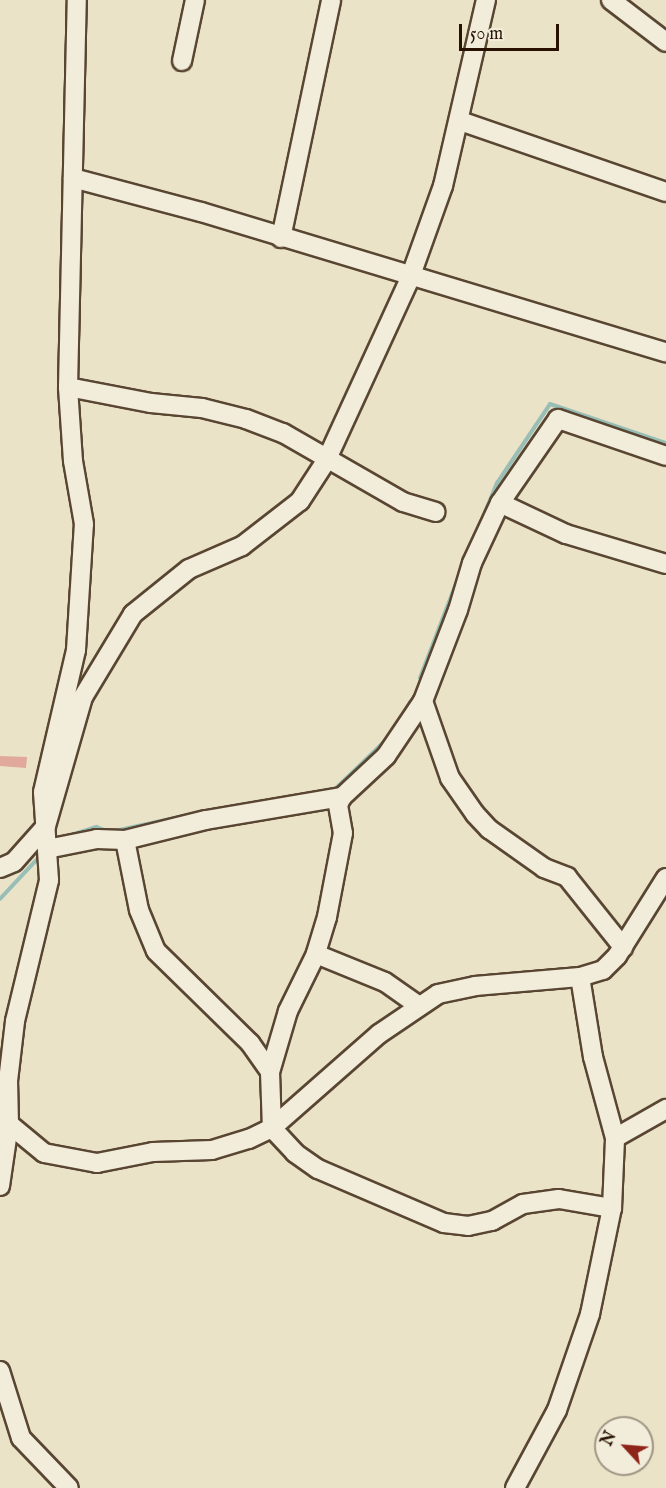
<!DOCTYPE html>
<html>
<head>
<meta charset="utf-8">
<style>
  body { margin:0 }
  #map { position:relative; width:666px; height:1488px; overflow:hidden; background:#ebe3c8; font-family:"IM FELL English",serif }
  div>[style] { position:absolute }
  .stream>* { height:4px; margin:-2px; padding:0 2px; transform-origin:2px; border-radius:2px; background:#98beb5 }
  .building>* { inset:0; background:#e1a99c }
  .roads { filter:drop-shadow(2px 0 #594632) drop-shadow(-2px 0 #594632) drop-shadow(0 2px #594632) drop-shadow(0 -2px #594632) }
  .minor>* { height:18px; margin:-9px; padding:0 9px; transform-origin:9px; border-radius:9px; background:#f2eddb }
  span { translate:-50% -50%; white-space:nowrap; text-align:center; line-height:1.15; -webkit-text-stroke:5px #f2eddb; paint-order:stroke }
  .north { position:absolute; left:594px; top:1416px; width:60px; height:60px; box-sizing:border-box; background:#f2eddb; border:2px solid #a19583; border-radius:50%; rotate:296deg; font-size:16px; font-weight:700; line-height:24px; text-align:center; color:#281100 }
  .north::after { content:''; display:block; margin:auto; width:21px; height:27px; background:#8f2418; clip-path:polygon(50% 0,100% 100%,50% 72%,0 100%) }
  .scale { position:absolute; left:459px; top:24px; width:100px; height:27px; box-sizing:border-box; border:3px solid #281100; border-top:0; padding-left:8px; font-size:18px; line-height:21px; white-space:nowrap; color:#281100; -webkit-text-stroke:4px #f2eddb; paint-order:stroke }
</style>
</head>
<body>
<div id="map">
  <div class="stream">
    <div style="left:474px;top:539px;width:61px;rotate:-67.7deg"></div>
    <div style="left:497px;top:483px;width:95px;rotate:-56.1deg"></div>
    <div style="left:550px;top:404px;width:122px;rotate:18.6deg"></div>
    <div style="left:420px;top:678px;width:118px;rotate:-69.1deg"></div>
    <div style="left:405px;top:712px;width:11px;rotate:-63deg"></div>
    <div style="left:333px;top:791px;width:76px;rotate:-43.9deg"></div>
    <div style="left:62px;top:838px;width:36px;rotate:-18deg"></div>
    <div style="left:96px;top:827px;width:15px;rotate:20deg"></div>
    <div style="left:110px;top:832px;width:76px;rotate:-12.2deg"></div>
    <div style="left:0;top:899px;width:62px;rotate:-47deg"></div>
  </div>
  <div class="building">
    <div style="clip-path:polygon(0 756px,27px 757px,26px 768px,0 766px)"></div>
  </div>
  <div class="roads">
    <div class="minor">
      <div style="left:611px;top:0;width:69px;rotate:37.4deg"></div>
      <div style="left:182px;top:61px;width:62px;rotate:-78deg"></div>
      <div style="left:460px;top:121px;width:218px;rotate:19deg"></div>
      <div style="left:73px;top:178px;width:132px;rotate:14.9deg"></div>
      <div style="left:201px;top:212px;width:486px;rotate:16.8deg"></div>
      <div style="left:281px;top:238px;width:243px;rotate:-78.1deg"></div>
      <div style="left:68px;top:387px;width:85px;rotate:10.9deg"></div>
      <div style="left:151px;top:403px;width:51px;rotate:5.6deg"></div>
      <div style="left:202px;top:408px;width:45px;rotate:14deg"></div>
      <div style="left:246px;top:419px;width:40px;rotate:21deg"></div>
      <div style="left:283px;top:433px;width:138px;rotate:29.9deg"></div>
      <div style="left:403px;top:502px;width:34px;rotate:17deg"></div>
      <div style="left:500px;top:503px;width:73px;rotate:25.2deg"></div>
      <div style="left:566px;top:534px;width:104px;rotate:16.7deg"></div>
      <div style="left:423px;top:701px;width:82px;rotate:70.7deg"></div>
      <div style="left:450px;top:778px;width:44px;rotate:55.2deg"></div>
      <div style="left:475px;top:814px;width:21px;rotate:47deg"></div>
      <div style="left:489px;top:829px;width:67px;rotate:35.3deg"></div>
      <div style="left:544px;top:868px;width:25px;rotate:21deg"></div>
      <div style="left:567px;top:877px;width:90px;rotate:51.3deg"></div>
      <div style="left:342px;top:797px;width:9px;rotate:117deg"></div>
      <div style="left:338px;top:805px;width:28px;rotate:80deg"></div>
      <div style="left:343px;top:833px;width:86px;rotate:100.8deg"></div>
      <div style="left:327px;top:917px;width:39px;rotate:107deg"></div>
      <div style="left:316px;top:954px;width:64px;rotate:116.2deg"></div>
      <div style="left:288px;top:1011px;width:64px;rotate:106.4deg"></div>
      <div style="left:270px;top:1072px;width:56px;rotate:88deg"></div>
      <div style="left:272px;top:1128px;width:34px;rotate:47deg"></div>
      <div style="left:295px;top:1153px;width:28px;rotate:35deg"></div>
      <div style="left:318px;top:1169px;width:137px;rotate:23.2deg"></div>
      <div style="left:444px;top:1223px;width:24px;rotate:7deg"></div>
      <div style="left:468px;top:1226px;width:25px;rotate:-12deg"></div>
      <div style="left:492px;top:1221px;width:35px;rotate:-29deg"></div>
      <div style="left:523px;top:1204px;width:36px;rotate:-8deg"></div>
      <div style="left:559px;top:1199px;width:54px;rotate:9.6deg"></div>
      <div style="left:125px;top:840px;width:71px;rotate:78.7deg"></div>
      <div style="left:139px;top:910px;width:44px;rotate:67.5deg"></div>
      <div style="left:156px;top:951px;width:132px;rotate:44.4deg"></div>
      <div style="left:250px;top:1043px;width:35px;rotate:55deg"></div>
      <div style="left:47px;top:849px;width:51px;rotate:-11.3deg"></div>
      <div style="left:97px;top:839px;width:28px;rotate:2deg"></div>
      <div style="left:125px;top:840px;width:83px;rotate:-13.9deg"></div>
      <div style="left:206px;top:820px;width:138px;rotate:-9.6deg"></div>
      <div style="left:342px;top:797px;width:60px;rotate:-43deg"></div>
      <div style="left:386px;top:756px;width:66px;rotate:-56.1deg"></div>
      <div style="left:423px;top:701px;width:97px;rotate:-69deg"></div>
      <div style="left:458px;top:610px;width:49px;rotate:-73.4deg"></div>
      <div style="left:472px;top:563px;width:66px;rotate:-65deg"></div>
      <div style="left:500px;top:503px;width:102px;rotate:-55.4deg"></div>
      <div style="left:558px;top:419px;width:114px;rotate:18.9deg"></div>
      <div style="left:0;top:868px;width:15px;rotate:-23deg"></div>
      <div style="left:14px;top:862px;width:48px;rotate:-48.4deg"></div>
      <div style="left:46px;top:826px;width:134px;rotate:-74deg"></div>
      <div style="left:83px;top:697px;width:97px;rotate:-58.9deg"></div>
      <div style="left:133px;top:614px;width:72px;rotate:-38.8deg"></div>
      <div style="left:189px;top:569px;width:58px;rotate:-23.5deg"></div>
      <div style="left:242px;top:546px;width:73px;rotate:-37.8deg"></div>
      <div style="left:300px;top:501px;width:48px;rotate:-57deg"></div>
      <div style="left:326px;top:461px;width:201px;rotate:-65.3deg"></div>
      <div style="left:410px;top:278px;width:98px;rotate:-70.3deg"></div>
      <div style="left:443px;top:186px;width:191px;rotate:-77deg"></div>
      <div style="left:316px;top:954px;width:74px;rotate:22.1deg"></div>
      <div style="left:385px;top:982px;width:42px;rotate:35.2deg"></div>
      <div style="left:9px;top:1124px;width:45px;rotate:39.6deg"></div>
      <div style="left:44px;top:1153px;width:54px;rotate:10.7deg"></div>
      <div style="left:97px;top:1163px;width:57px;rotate:-11.1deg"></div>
      <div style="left:153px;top:1152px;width:59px;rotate:-1.9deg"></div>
      <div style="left:212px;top:1150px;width:39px;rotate:-17deg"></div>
      <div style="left:249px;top:1139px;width:25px;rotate:-26deg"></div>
      <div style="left:272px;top:1128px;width:142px;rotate:-41.3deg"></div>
      <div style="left:379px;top:1034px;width:71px;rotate:-34.1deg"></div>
      <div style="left:438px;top:994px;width:38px;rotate:-12deg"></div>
      <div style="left:475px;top:986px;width:105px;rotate:-4.9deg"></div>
      <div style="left:580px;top:977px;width:24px;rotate:-17deg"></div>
      <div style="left:603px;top:970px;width:20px;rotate:-45deg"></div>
      <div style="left:617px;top:956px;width:92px;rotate:-57.9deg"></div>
      <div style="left:615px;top:1138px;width:59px;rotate:-29.6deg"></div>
      <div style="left:0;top:1186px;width:63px;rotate:-81.7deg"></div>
      <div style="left:9px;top:1124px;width:43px;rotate:-91.3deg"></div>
      <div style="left:8px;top:1081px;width:60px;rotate:-83.3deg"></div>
      <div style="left:15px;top:1021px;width:145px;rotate:-76.4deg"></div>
      <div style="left:49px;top:880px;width:88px;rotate:-93.9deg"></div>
      <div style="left:43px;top:792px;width:146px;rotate:-76.9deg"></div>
      <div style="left:76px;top:650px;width:126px;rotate:-86.4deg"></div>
      <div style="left:84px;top:524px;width:64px;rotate:-99.9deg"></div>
      <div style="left:73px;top:461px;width:74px;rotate:-93.9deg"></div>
      <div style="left:68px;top:387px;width:387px;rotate:-88.7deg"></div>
      <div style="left:0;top:1371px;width:70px;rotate:72.6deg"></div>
      <div style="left:21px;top:1438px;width:69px;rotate:46.2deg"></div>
      <div style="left:515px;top:1488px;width:89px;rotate:-61.7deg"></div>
      <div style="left:557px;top:1410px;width:102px;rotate:-71deg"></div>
      <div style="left:590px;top:1314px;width:108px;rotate:-78.3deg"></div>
      <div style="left:612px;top:1208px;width:70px;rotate:-87.5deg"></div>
      <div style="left:615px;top:1138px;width:84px;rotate:-105.2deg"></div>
      <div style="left:593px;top:1057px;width:81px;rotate:-99.2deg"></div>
    </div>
  </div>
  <div class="north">N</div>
  <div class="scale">50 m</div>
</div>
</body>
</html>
